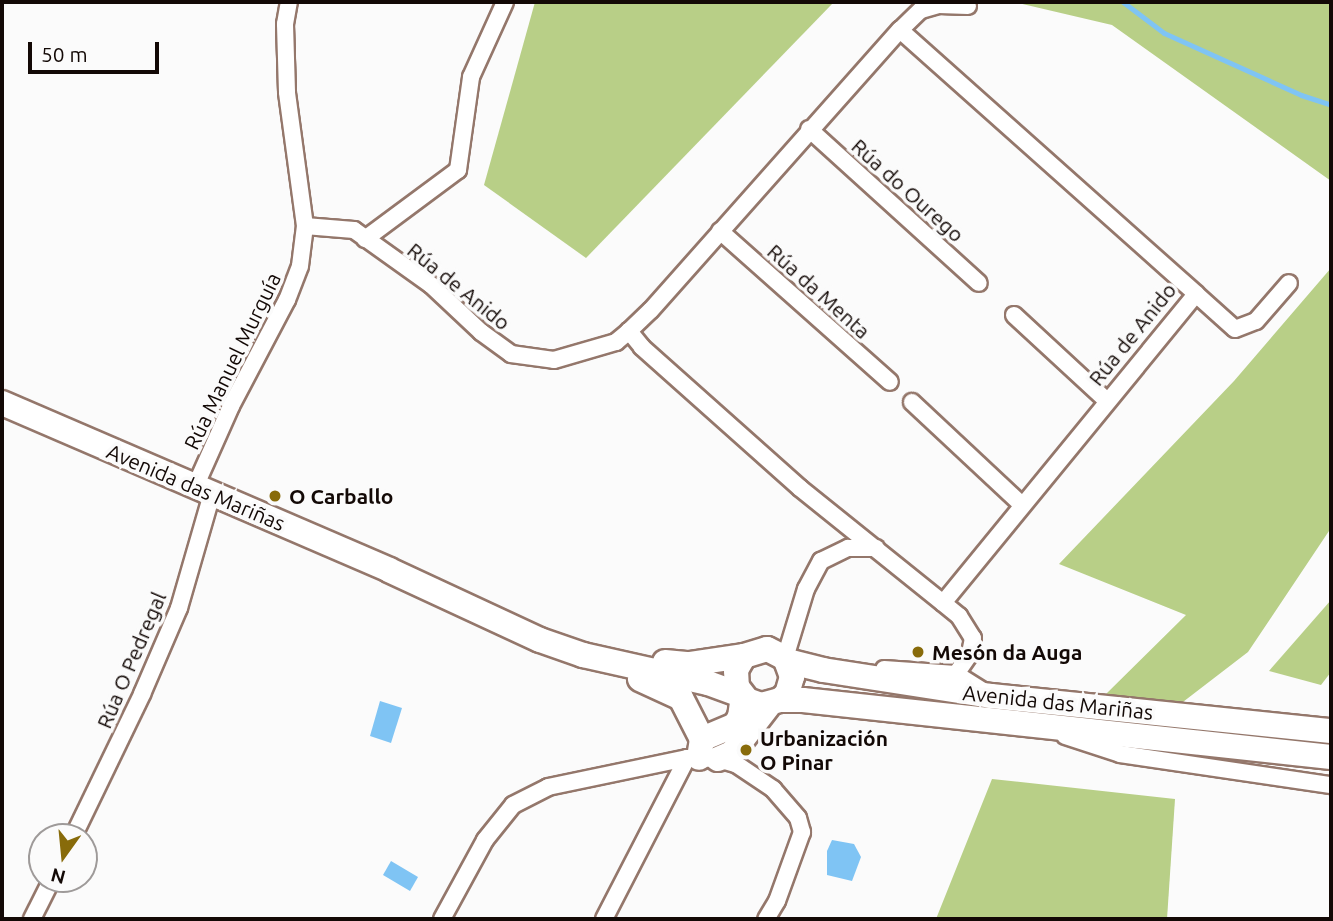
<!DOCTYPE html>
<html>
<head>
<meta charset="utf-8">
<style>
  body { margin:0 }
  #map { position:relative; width:1333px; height:921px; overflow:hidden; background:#fbfbfb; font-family:Ubuntu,sans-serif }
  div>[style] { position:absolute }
  .forest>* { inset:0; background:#b8cf87 }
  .water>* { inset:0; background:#7fc4f4 }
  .stream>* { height:5px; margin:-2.5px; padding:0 2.5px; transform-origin:2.5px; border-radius:2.5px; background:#7fc4f4 }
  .roads { filter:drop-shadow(2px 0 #94776b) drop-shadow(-2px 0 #94776b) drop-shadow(0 2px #94776b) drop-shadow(0 -2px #94776b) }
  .minor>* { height:16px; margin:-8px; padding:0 8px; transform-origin:8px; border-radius:8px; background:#fff }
  .trunk>* { height:24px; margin:-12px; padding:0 12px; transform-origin:12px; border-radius:12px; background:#fff }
  .dots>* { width:19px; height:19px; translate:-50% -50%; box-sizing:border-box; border:4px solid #fbfbfb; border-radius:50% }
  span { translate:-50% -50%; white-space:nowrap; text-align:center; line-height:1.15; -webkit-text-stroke:7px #fbfbfb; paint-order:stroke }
  .street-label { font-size:21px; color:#130906 }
  .poi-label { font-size:21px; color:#130906; font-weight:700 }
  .left { translate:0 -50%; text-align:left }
  .frame { position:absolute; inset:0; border:4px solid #130906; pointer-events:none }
  .north { position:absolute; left:28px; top:823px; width:70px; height:70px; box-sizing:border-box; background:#fbfbfb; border:2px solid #9e9a99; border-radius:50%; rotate:195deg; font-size:19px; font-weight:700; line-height:28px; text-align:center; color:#130906 }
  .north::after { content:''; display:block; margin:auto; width:24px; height:32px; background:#886b0a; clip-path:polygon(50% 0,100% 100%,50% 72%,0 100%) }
  .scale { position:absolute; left:28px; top:42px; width:131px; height:32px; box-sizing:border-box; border:4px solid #130906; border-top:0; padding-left:9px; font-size:21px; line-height:24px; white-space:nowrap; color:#130906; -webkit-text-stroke:5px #fbfbfb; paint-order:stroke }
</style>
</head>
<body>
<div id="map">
  <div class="forest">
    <div style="clip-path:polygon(535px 2px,834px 2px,586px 258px,484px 185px)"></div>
    <div style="clip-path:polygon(1014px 2px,1331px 2px,1331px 181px,1112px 25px)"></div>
    <div style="clip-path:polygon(1331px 268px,1331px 528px,1248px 652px,1179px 705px,1106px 694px,1186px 615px,1059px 564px,1234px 381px)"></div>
    <div style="clip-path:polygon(1331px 600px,1331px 672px,1321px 685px,1269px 671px)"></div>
    <div style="clip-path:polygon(992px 779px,1175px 799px,1167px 919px,936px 919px)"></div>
  </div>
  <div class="water">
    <div style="clip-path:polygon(380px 701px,402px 708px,391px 743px,370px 736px)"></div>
    <div style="clip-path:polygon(832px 840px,854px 844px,861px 857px,852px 881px,827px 875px,827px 851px)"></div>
    <div style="clip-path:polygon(391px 861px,418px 877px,410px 891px,383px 875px)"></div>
  </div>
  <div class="stream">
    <div style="left:1123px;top:2px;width:51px;rotate:37.1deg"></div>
    <div style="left:1164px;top:33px;width:150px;rotate:24.3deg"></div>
    <div style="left:1301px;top:95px;width:32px;rotate:18deg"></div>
  </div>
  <div class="roads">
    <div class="minor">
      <div style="left:900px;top:30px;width:397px;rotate:41.7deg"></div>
      <div style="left:1196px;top:294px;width:399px;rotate:129.3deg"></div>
      <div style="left:943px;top:603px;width:184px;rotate:-141.2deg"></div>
      <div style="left:800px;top:488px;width:212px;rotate:-138.3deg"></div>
      <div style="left:642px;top:347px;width:21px;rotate:-129deg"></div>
      <div style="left:629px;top:331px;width:30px;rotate:-44deg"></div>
      <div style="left:651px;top:310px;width:375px;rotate:-48.4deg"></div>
      <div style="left:900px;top:30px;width:29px;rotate:-44deg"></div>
      <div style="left:921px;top:10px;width:19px;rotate:-16deg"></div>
      <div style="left:939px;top:5px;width:29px;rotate:2deg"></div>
      <div style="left:809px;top:129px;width:229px;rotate:42.2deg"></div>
      <div style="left:305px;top:226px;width:49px;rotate:4.7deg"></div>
      <div style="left:354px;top:230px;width:95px;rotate:35.5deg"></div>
      <div style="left:431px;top:285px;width:69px;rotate:43.2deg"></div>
      <div style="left:481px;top:332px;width:37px;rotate:36deg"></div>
      <div style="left:511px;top:354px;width:43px;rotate:7.9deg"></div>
      <div style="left:554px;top:360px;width:65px;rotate:-16.2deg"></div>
      <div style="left:616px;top:342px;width:17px;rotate:-40deg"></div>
      <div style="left:720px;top:231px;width:227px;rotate:41.6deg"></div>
      <div style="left:365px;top:239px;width:116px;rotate:-36.6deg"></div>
      <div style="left:458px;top:170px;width:94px;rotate:-82deg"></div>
      <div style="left:471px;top:77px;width:82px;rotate:-65.6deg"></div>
      <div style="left:1196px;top:294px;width:52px;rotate:41.9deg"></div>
      <div style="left:1235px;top:329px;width:22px;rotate:-21deg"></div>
      <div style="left:1256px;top:321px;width:50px;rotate:-49deg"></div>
      <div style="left:1014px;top:315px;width:125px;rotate:42.7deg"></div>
      <div style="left:912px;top:402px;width:149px;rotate:43.1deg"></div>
      <div style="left:195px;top:487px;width:89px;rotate:-66deg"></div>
      <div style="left:231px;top:406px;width:120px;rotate:-62.2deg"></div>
      <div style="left:287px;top:300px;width:36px;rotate:-69deg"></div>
      <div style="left:300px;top:266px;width:40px;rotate:-82.9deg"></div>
      <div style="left:305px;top:226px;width:135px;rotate:-97.7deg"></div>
      <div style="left:287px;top:92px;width:68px;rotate:-91.7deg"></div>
      <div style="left:285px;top:24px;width:22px;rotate:-80deg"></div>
      <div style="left:943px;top:603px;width:21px;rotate:39deg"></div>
      <div style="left:959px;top:616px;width:26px;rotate:58deg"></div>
      <div style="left:973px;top:638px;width:16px;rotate:101deg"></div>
      <div style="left:970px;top:654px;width:24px;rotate:125deg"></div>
      <div style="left:785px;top:658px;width:72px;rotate:-73.1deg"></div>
      <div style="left:806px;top:589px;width:32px;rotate:-62deg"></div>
      <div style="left:821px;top:561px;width:30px;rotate:-26deg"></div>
      <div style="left:848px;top:548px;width:28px"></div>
      <div style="left:884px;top:669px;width:72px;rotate:4deg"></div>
      <div style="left:956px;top:674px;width:32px;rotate:32deg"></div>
      <div style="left:1065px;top:736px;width:58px;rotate:18.1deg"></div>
      <div style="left:1120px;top:754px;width:213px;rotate:8.4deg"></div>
      <div style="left:73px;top:837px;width:159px;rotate:-64.2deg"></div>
      <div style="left:142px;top:694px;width:94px;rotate:-66.7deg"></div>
      <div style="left:179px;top:608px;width:119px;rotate:-73.9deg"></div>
      <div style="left:32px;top:919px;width:45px;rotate:-63.4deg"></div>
      <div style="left:442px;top:919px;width:90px;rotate:-61.4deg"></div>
      <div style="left:485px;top:840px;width:45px;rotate:-51.3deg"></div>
      <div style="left:513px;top:805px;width:39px;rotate:-27deg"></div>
      <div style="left:548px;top:787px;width:142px;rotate:-11.8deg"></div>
      <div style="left:687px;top:758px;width:31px;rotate:2deg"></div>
      <div style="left:718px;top:759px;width:19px;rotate:16deg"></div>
      <div style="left:736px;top:764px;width:45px;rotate:34deg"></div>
      <div style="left:773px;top:789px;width:38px;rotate:49deg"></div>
      <div style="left:798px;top:818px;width:15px;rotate:74deg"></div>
      <div style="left:802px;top:832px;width:73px;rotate:109.9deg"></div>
      <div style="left:777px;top:901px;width:21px;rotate:121deg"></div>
      <div style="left:604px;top:919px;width:181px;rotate:-62.7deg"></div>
    </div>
    <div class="trunk">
      <div style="left:2px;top:403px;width:421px;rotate:23.3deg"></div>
      <div style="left:389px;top:570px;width:166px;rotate:24.9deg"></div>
      <div style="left:540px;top:640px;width:46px;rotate:19.2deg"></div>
      <div style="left:583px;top:655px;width:128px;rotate:12.6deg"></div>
      <div style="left:708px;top:683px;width:35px;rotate:20deg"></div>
      <div style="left:787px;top:661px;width:37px;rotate:14deg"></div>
      <div style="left:823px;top:670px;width:170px;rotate:8.8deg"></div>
      <div style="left:991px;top:696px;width:342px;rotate:5.9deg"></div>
      <div style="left:665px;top:662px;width:24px;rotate:5deg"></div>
      <div style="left:689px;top:664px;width:56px;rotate:-8.3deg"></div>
      <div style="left:640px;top:679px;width:45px;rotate:24.9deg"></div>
      <div style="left:681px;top:698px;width:46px;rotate:62.9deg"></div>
      <div style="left:702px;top:739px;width:19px;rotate:99deg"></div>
      <div style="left:780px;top:700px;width:9px;rotate:-41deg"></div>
      <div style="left:787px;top:694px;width:18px;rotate:-74deg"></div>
      <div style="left:792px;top:677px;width:20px;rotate:-110deg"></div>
      <div style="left:785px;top:658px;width:20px;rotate:-153deg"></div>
      <div style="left:767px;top:649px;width:24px;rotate:163deg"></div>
      <div style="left:744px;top:656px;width:16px;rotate:120deg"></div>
      <div style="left:736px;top:670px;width:17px;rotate:87deg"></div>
      <div style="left:737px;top:687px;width:16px;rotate:52deg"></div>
      <div style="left:747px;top:700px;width:15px;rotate:20deg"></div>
      <div style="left:761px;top:705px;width:20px;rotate:-15deg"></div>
      <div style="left:780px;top:700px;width:23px"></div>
      <div style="left:803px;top:700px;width:531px;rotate:6.16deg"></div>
      <div style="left:702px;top:739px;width:36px;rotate:-23deg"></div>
      <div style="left:735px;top:725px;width:9px;rotate:-58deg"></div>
      <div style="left:740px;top:717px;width:14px;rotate:-82deg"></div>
      <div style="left:718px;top:759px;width:15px;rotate:-23deg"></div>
      <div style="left:732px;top:753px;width:61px;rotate:-52.4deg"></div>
    </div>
  </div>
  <div class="dots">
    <div style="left:275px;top:496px;background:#886b0a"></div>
    <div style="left:918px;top:652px;background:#886b0a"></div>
    <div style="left:746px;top:750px;background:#886b0a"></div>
  </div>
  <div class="street-label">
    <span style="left:908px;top:190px;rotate:42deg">Rúa do Ourego</span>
    <span style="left:459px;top:286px;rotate:39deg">Rúa de Anido</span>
    <span style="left:819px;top:291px;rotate:42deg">Rúa da Menta</span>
    <span style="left:1132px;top:334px;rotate:-51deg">Rúa de Anido</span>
    <span style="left:232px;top:361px;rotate:-64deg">Rúa Manuel Murguía</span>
    <span style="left:196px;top:487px;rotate:23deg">Avenida das Mariñas</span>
    <span style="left:131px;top:660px;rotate:-67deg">Rúa O Pedregal</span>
    <span style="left:1058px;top:702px;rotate:6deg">Avenida das Mariñas</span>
  </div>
  <div class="poi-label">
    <span class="left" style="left:289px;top:496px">O Carballo</span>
    <span class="left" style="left:932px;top:652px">Mesón da Auga</span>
    <span class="left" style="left:760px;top:750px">Urbanización<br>O Pinar</span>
  </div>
  <div class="frame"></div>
  <div class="north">N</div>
  <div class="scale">50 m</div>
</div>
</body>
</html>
